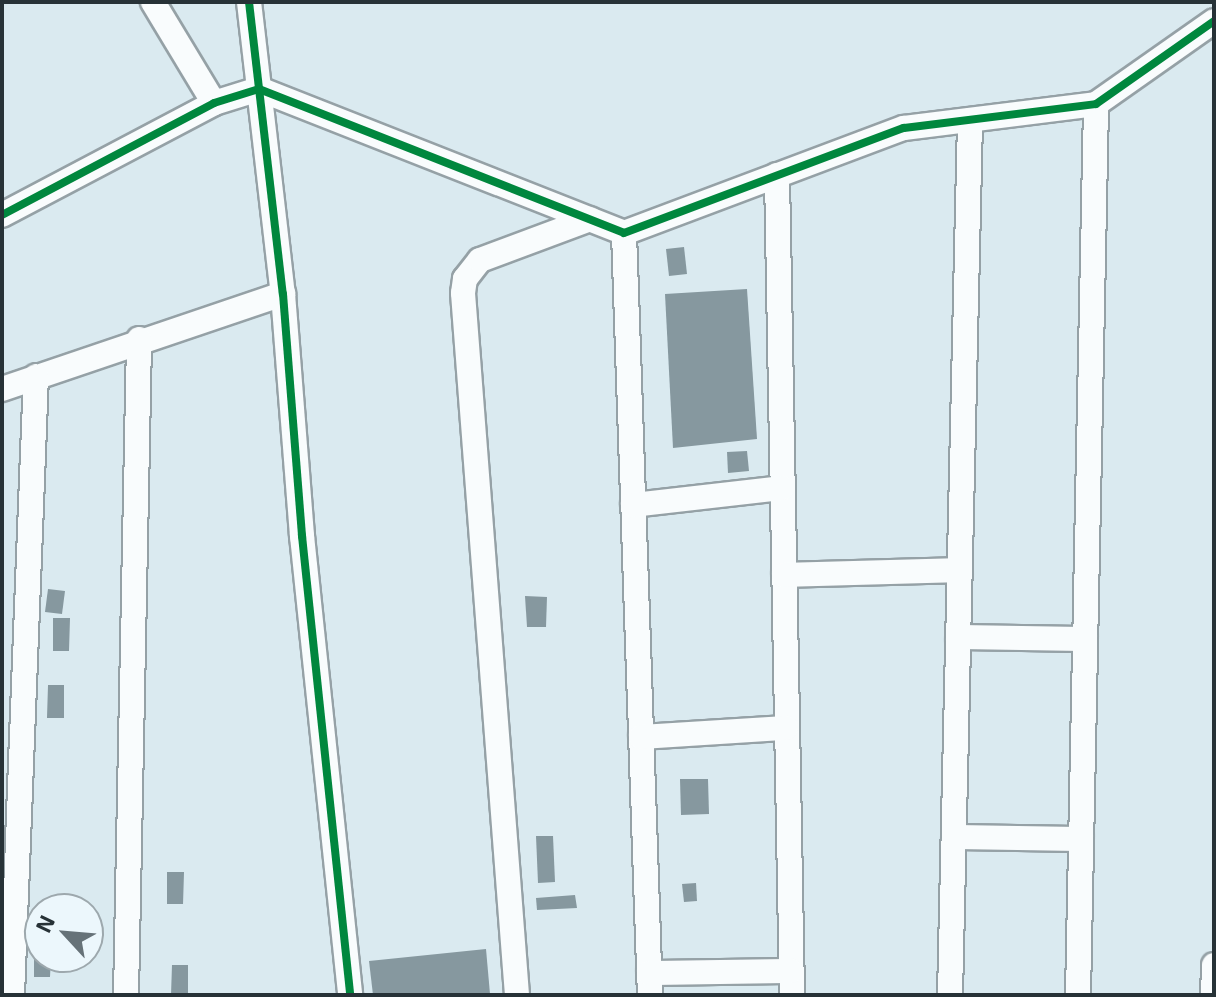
<!DOCTYPE html>
<html>
<head>
<meta charset="utf-8">
<style>
  body { margin:0 }
  #map { position:relative; width:1216px; height:997px; overflow:hidden; background:#daeaf0; font-family:"Exo 2",sans-serif }
  div>[style] { position:absolute }
  .building>* { inset:0; background:#86989f }
  .roads { filter:drop-shadow(2px 0 #95a1a6) drop-shadow(-2px 0 #95a1a6) drop-shadow(0 2px #95a1a6) drop-shadow(0 -2px #95a1a6) }
  .street>* { height:24px; margin:-12px; padding:0 12px; transform-origin:12px; border-radius:12px; background:#f9fcfd }
  .cycleway>* { height:8px; margin:-4px; padding:0 4px; transform-origin:4px; border-radius:4px; background:#00873e }
  span { translate:-50% -50%; white-space:nowrap; text-align:center; line-height:1.15; -webkit-text-stroke:8px #ecf7fc; paint-order:stroke }
  .frame { position:absolute; inset:0; border:4px solid #273237; pointer-events:none }
  .north { position:absolute; left:24px; top:893px; width:80px; height:80px; box-sizing:border-box; background:#ecf7fc; border:2px solid #9da8ad; border-radius:50%; rotate:296deg; font-size:22px; font-weight:700; line-height:32px; text-align:center; color:#273237 }
  .north::after { content:''; display:block; margin:auto; width:28px; height:36px; background:#667278; clip-path:polygon(50% 0,100% 100%,50% 72%,0 100%) }
</style>
</head>
<body>
<div id="map">
  <div class="building">
    <div style="clip-path:polygon(684px 247px,687px 274px,669px 276px,666px 249px)"></div>
    <div style="clip-path:polygon(747px 289px,757px 439px,673px 448px,665px 294px)"></div>
    <div style="clip-path:polygon(747px 451px,749px 471px,728px 473px,727px 452px)"></div>
    <div style="clip-path:polygon(48px 589px,65px 591px,62px 614px,45px 612px)"></div>
    <div style="clip-path:polygon(525px 596px,547px 597px,546px 627px,527px 627px)"></div>
    <div style="clip-path:polygon(53px 618px,70px 618px,69px 651px,53px 651px)"></div>
    <div style="clip-path:polygon(48px 685px,64px 685px,64px 718px,47px 718px)"></div>
    <div style="clip-path:polygon(680px 779px,708px 779px,709px 814px,681px 815px)"></div>
    <div style="clip-path:polygon(536px 836px,553px 836px,555px 882px,538px 883px)"></div>
    <div style="clip-path:polygon(167px 872px,184px 872px,183px 904px,167px 904px)"></div>
    <div style="clip-path:polygon(696px 883px,697px 901px,684px 902px,682px 884px)"></div>
    <div style="clip-path:polygon(575px 895px,577px 908px,537px 910px,536px 898px)"></div>
    <div style="clip-path:polygon(34px 945px,40px 945px,40px 957px,51px 957px,50px 977px,34px 977px)"></div>
    <div style="clip-path:polygon(486px 949px,490px 994px,373px 995px,369px 961px)"></div>
    <div style="clip-path:polygon(172px 965px,188px 965px,188px 995px,171px 995px)"></div>
  </div>
  <div class="roads">
    <div class="street">
      <div style="left:153px;top:2px;width:118px;rotate:58.9deg"></div>
      <div style="left:249px;top:2px;width:294px;rotate:83.4deg"></div>
      <div style="left:283px;top:294px;width:243px;rotate:85.5deg"></div>
      <div style="left:302px;top:536px;width:462px;rotate:84deg"></div>
      <div style="left:777px;top:175px;width:820px;rotate:88.95deg"></div>
      <div style="left:2px;top:215px;width:240px;rotate:-27.8deg"></div>
      <div style="left:214px;top:103px;width:47px;rotate:-17.3deg"></div>
      <div style="left:259px;top:89px;width:392px;rotate:21.5deg"></div>
      <div style="left:624px;top:233px;width:299px;rotate:-20.6deg"></div>
      <div style="left:904px;top:128px;width:193px;rotate:-7.1deg"></div>
      <div style="left:1096px;top:104px;width:144px;rotate:-35.1deg"></div>
      <div style="left:624px;top:233px;width:762px;rotate:88.05deg"></div>
      <div style="left:2px;top:389px;width:297px;rotate:-18.7deg"></div>
      <div style="left:633px;top:505px;width:150px;rotate:-6.5deg"></div>
      <div style="left:784px;top:575px;width:176px;rotate:-1.6deg"></div>
      <div style="left:958px;top:637px;width:127px;rotate:0.9deg"></div>
      <div style="left:641px;top:737px;width:145px;rotate:-3.6deg"></div>
      <div style="left:954px;top:837px;width:127px;rotate:0.9deg"></div>
      <div style="left:649px;top:973px;width:142px;rotate:-0.8deg"></div>
      <div style="left:12px;top:995px;width:619px;rotate:-87.78deg"></div>
      <div style="left:126px;top:995px;width:656px;rotate:-88.86deg"></div>
      <div style="left:517px;top:995px;width:704px;rotate:-94.4deg"></div>
      <div style="left:463px;top:293px;width:14px;rotate:-82deg"></div>
      <div style="left:465px;top:279px;width:24px;rotate:-52deg"></div>
      <div style="left:480px;top:260px;width:117px;rotate:-20.4deg"></div>
      <div style="left:950px;top:995px;width:875px;rotate:-88.69deg"></div>
      <div style="left:1078px;top:995px;width:891px;rotate:-88.84deg"></div>
      <div style="left:1213px;top:995px;width:30px;rotate:-88deg"></div>
    </div>
  </div>
  <div class="cycleway">
    <div style="left:249px;top:2px;width:294px;rotate:83.4deg"></div>
    <div style="left:283px;top:294px;width:243px;rotate:85.5deg"></div>
    <div style="left:302px;top:536px;width:462px;rotate:84deg"></div>
    <div style="left:2px;top:215px;width:240px;rotate:-27.8deg"></div>
    <div style="left:214px;top:103px;width:47px;rotate:-17.3deg"></div>
    <div style="left:259px;top:89px;width:392px;rotate:21.5deg"></div>
    <div style="left:624px;top:233px;width:299px;rotate:-20.6deg"></div>
    <div style="left:904px;top:128px;width:193px;rotate:-7.1deg"></div>
    <div style="left:1096px;top:104px;width:144px;rotate:-35.1deg"></div>
  </div>
  <div class="frame"></div>
  <div class="north">N</div>
</div>
</body>
</html>
